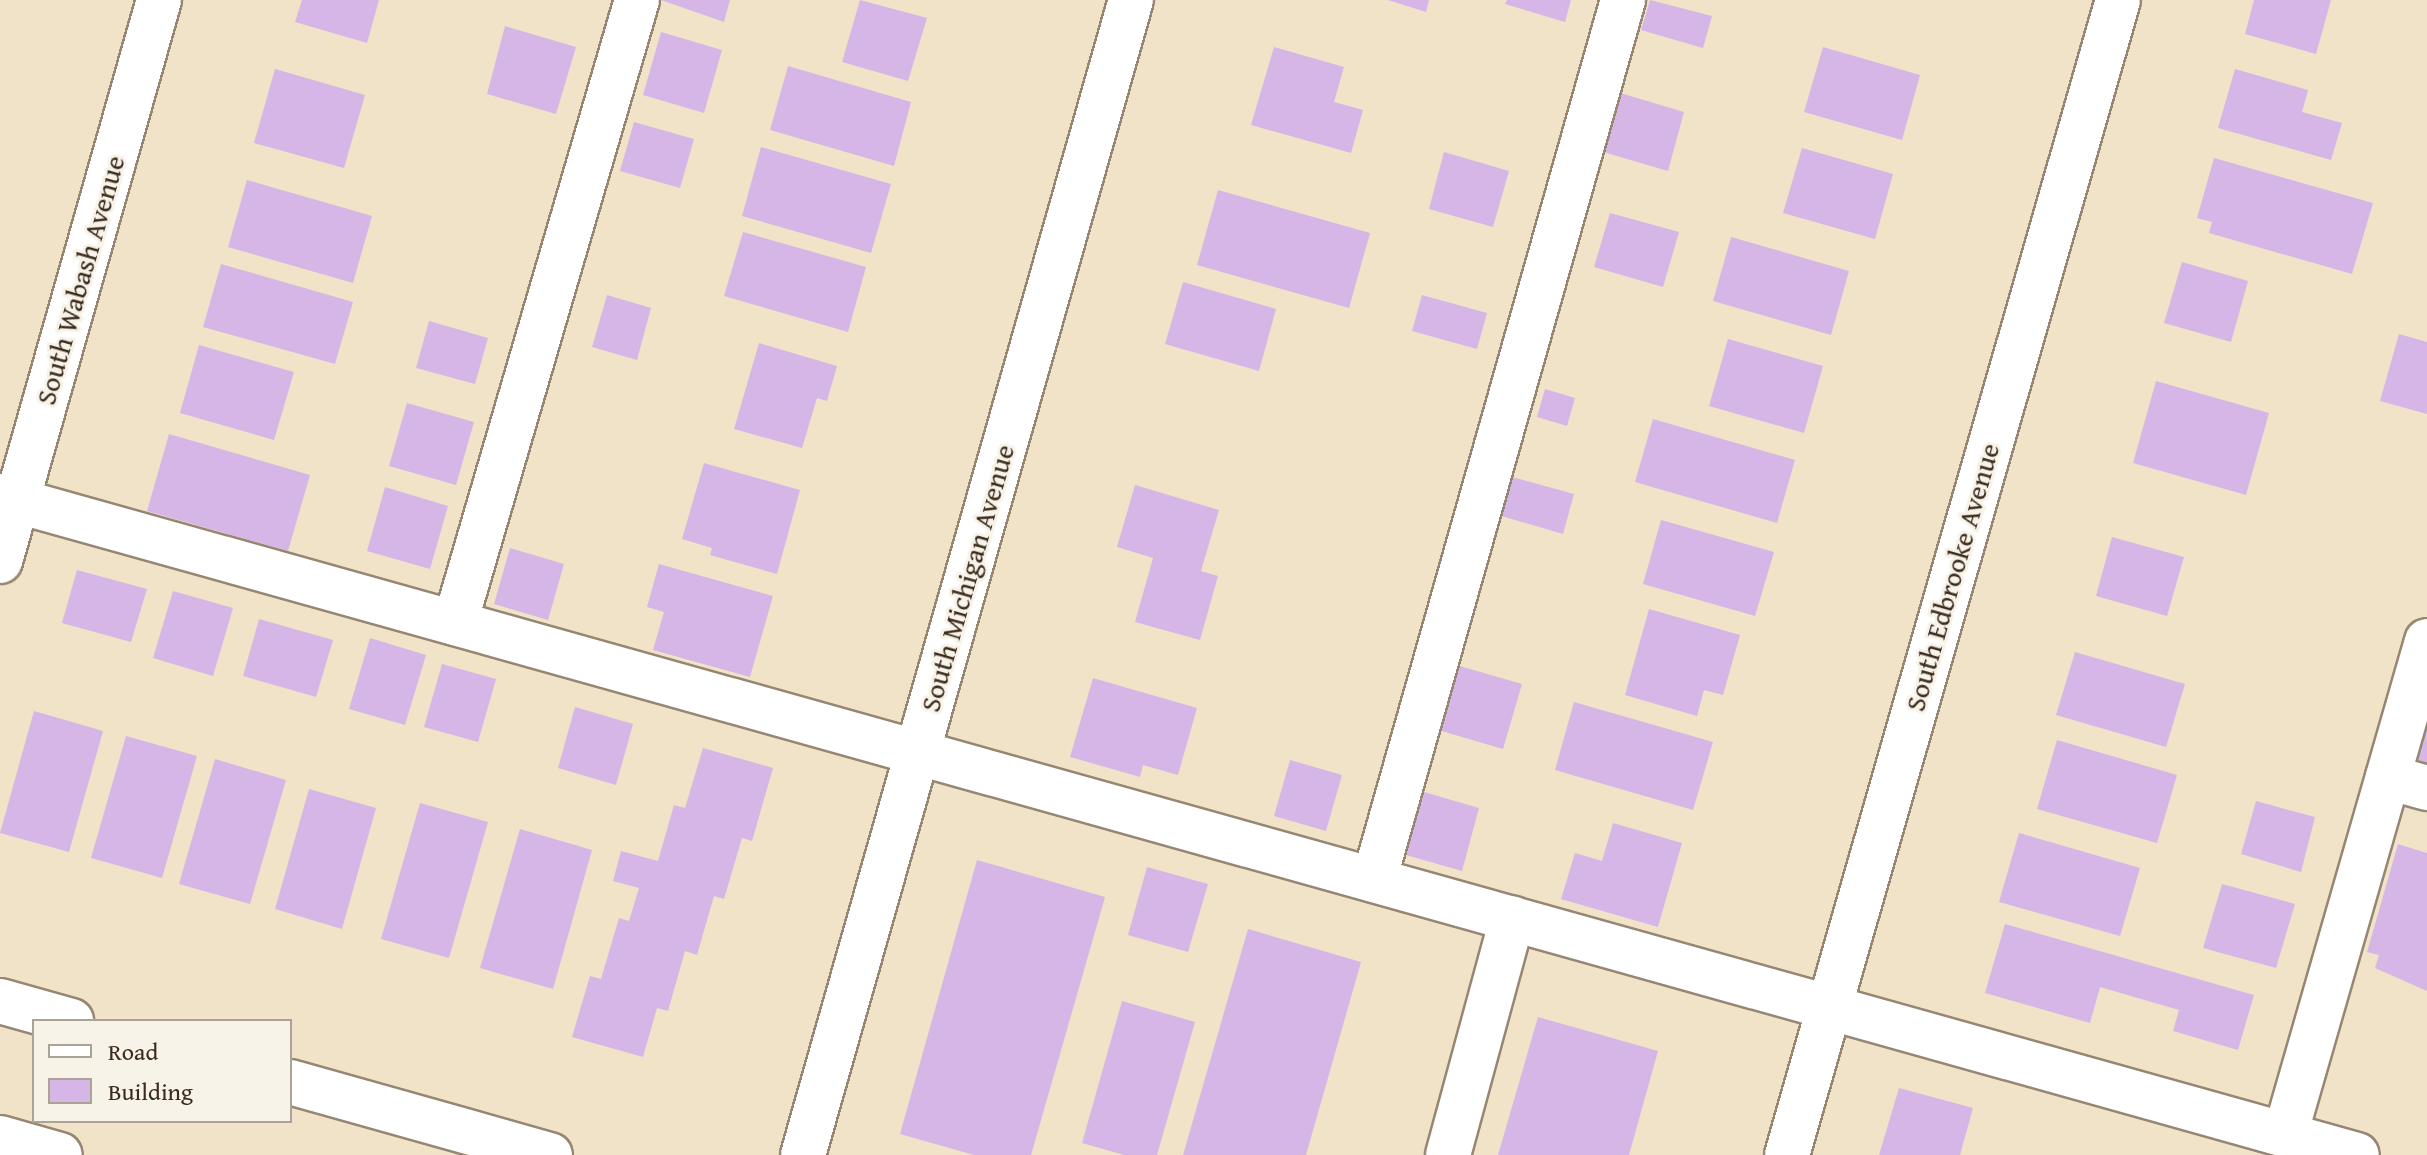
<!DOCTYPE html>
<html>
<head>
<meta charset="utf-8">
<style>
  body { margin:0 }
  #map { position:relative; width:2427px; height:1155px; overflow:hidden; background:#f0e3c8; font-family:"Gentium Book Plus",serif }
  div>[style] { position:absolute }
  .building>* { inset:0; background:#d6b6e6 }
  .roads { filter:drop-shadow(2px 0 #968673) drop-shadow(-2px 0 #968673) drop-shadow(0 2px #968673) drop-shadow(0 -2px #968673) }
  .minor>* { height:44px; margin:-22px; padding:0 22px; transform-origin:22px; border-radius:22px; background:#fff }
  span { translate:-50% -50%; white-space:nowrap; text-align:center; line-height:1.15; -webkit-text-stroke:6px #f7f3e8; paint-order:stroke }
  .street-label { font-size:28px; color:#3b2a1e }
  .legend { position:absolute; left:32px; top:1019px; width:260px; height:104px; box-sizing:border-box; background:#f7f3e8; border:2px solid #aca397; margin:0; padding:10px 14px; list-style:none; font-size:24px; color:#3b2a1e }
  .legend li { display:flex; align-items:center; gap:16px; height:40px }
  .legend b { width:40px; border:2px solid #aca397 }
</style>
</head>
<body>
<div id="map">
  <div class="building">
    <div style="clip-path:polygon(302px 0,379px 0,367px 43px,295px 22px)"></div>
    <div style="clip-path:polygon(661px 0,730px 0,724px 22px)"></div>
    <div style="clip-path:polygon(860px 0,927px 18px,908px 81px,842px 62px)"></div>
    <div style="clip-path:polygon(1388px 0,1429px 0,1426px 12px)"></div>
    <div style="clip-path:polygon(1507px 0,1571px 0,1565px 22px,1505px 4px)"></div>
    <div style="clip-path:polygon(1650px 0,1712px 16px,1703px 48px,1641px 30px)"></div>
    <div style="clip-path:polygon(2254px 0,2331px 0,2316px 54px,2245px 34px)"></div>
    <div style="clip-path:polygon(505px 26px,576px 47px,556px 114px,487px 94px)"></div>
    <div style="clip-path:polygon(661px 32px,722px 50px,704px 113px,643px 95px)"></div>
    <div style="clip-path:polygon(1274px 47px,1344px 67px,1334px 102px,1363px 110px,1351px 153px,1251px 125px)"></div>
    <div style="clip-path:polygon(1823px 47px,1920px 75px,1902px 140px,1804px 112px)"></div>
    <div style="clip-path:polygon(788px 66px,911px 102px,894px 166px,770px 130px)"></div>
    <div style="clip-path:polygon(275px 69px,365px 95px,344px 168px,254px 143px)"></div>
    <div style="clip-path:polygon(2235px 69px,2308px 90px,2302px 112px,2342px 123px,2331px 160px,2218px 128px)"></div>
    <div style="clip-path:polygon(1610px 90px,1684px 112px,1668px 171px,1593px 149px)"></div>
    <div style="clip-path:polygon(634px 122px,694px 139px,680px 188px,620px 171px)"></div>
    <div style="clip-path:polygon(761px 147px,891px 184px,871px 253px,742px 216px)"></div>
    <div style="clip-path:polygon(1802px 148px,1893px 174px,1875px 239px,1783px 213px)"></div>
    <div style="clip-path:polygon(1444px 152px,1509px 171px,1493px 227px,1429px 209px)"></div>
    <div style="clip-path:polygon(2214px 158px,2373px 203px,2352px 274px,2209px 233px,2212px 222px,2197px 218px)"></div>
    <div style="clip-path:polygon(247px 180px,372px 216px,353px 283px,228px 247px)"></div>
    <div style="clip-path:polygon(1218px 190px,1370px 233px,1349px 308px,1197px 265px)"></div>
    <div style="clip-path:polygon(1610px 213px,1679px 232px,1663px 287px,1594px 267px)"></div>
    <div style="clip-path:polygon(743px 232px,866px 267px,848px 332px,724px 296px)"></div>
    <div style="clip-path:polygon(1731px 237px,1849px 271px,1831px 335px,1713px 301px)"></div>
    <div style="clip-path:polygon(2182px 262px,2248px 281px,2231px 342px,2164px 323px)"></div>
    <div style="clip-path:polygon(221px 264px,353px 302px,335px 364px,203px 327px)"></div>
    <div style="clip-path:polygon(1183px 282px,1276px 309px,1259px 371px,1165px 344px)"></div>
    <div style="clip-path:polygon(607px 295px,651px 308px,637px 360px,592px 347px)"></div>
    <div style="clip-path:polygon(1422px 295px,1487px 313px,1477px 349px,1412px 331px)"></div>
    <div style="clip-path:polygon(429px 321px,488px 338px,475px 384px,416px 368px)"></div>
    <div style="clip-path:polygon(2399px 334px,2427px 342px,2427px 414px,2380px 401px)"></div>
    <div style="clip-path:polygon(1728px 339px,1823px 366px,1804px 433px,1709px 406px)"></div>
    <div style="clip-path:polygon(759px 343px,837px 366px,827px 401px,817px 398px,802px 448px,734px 429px)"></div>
    <div style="clip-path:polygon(199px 345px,294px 372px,274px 440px,180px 413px)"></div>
    <div style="clip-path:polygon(2156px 381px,2269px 413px,2246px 495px,2133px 463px)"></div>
    <div style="clip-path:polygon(1545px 389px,1575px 398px,1567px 426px,1537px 417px)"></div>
    <div style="clip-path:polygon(407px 403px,474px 422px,456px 485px,389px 466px)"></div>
    <div style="clip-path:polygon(1653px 419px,1795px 460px,1777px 523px,1635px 482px)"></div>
    <div style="clip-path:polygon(169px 434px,310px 475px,288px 551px,147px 511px)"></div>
    <div style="clip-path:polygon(704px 463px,800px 490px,777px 574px,710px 555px,712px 548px,682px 539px)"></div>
    <div style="clip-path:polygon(1509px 476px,1574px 494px,1563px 534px,1498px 515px)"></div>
    <div style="clip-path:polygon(1135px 485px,1219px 510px,1201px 571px,1218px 576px,1200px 640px,1135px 622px,1153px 558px,1117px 547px)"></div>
    <div style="clip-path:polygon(385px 487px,448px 506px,430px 569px,367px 551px)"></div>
    <div style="clip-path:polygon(1661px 520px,1774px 552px,1755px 616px,1643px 584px)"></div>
    <div style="clip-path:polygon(2112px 537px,2184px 557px,2167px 616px,2096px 596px)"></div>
    <div style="clip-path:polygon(510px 548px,564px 564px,548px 620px,494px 604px)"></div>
    <div style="clip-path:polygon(659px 564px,773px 596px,750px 677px,653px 650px,664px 612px,647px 607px)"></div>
    <div style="clip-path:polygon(77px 570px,147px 589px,131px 642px,62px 623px)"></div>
    <div style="clip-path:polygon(173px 591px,233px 608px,213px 676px,153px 658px)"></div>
    <div style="clip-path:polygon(1649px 609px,1740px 635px,1723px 695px,1704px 690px,1697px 716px,1625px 695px)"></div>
    <div style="clip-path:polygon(259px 619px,333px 640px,316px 697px,243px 676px)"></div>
    <div style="clip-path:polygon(370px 638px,426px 655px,405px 725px,349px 709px)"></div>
    <div style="clip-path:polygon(2075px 652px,2185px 684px,2166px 747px,2056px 715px)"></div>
    <div style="clip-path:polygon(442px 664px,496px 679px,478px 742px,424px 727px)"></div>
    <div style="clip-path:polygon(1456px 665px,1522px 684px,1503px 749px,1438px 730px)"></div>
    <div style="clip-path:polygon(1093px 678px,1197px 708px,1178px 775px,1143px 765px,1140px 777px,1070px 757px)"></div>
    <div style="clip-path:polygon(1574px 702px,1713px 742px,1693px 810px,1555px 770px)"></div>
    <div style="clip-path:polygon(575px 707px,633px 724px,616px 785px,558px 768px)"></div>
    <div style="clip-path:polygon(34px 711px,103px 731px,69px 852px,0 833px)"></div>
    <div style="clip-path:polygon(2427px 714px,2427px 771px,2411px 766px)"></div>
    <div style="clip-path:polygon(126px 736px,197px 756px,162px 878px,91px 858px)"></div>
    <div style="clip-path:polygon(2057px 740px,2177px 775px,2157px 843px,2037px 809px)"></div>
    <div style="clip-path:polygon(703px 748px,773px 768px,752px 841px,742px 838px,724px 899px,714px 896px,697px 955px,685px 951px,668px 1011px,657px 1008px,643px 1057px,572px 1037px,590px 976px,601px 979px,619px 918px,629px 921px,639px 888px,613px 881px,621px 851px,658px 861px,674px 805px,685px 808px)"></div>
    <div style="clip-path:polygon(215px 759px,286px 780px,250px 904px,179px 884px)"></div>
    <div style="clip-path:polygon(1290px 760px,1342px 775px,1326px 831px,1274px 816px)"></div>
    <div style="clip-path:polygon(309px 789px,376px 808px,342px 929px,275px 909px)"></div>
    <div style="clip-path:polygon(1424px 792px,1479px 808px,1462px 871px,1406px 855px)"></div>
    <div style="clip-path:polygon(2256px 801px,2315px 817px,2301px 872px,2241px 854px)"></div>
    <div style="clip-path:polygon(420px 803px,488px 822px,449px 958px,381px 939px)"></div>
    <div style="clip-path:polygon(1613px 823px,1682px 843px,1658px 927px,1561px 899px,1575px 853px,1602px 861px)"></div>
    <div style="clip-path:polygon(520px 829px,592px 850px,553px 989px,480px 968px)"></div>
    <div style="clip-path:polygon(2019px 833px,2140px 868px,2120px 936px,1999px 902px)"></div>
    <div style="clip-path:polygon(2398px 844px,2427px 853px,2427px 991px,2375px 968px,2379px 955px,2367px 952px)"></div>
    <div style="clip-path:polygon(977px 860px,1105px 897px,1031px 1155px,974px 1155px,900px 1134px)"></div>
    <div style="clip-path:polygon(1147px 867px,1208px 884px,1188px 952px,1128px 935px)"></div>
    <div style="clip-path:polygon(2222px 884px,2295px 904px,2276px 968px,2203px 948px)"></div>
    <div style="clip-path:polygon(2005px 924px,2254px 995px,2238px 1050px,2173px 1031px,2179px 1010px,2100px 987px,2090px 1023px,1985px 993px)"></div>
    <div style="clip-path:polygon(1248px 929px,1361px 962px,1306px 1155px,1183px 1155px)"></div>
    <div style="clip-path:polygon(1122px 1001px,1195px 1022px,1157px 1155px,1124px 1155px,1082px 1143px)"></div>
    <div style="clip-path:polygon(1538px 1017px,1658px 1051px,1629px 1155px,1498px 1155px)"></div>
    <div style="clip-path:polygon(1899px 1088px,1973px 1108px,1960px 1155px,1879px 1155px)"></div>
  </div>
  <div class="roads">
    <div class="minor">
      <div style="left:0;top:496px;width:2447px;rotate:15.62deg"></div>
      <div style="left:0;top:561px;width:583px;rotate:-74.18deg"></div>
      <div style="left:455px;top:623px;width:649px;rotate:-73.72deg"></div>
      <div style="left:2388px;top:777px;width:41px;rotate:15.8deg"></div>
      <div style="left:1374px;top:880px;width:915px;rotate:-74.2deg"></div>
      <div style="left:0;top:1001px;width:74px;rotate:15.7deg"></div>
      <div style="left:290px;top:1082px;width:270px;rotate:15.7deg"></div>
      <div style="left:2285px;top:1135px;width:514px;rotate:-73.96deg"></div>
      <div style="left:0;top:1138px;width:62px;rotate:15.8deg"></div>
      <div style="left:803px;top:1155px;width:1201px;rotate:-74.15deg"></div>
      <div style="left:1448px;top:1155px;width:245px;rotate:-74.8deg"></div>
      <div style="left:1787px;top:1155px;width:1201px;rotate:-74.01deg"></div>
    </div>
  </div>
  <div class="street-label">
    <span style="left:80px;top:280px;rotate:-74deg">South Wabash Avenue</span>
    <span style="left:1952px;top:577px;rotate:-74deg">South Edbrooke Avenue</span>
    <span style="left:967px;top:578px;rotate:-74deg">South Michigan Avenue</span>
  </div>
  <ul class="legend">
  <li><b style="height:10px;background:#fff"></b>Road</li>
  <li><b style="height:22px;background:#d6b6e6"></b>Building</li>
  </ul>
</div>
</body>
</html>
